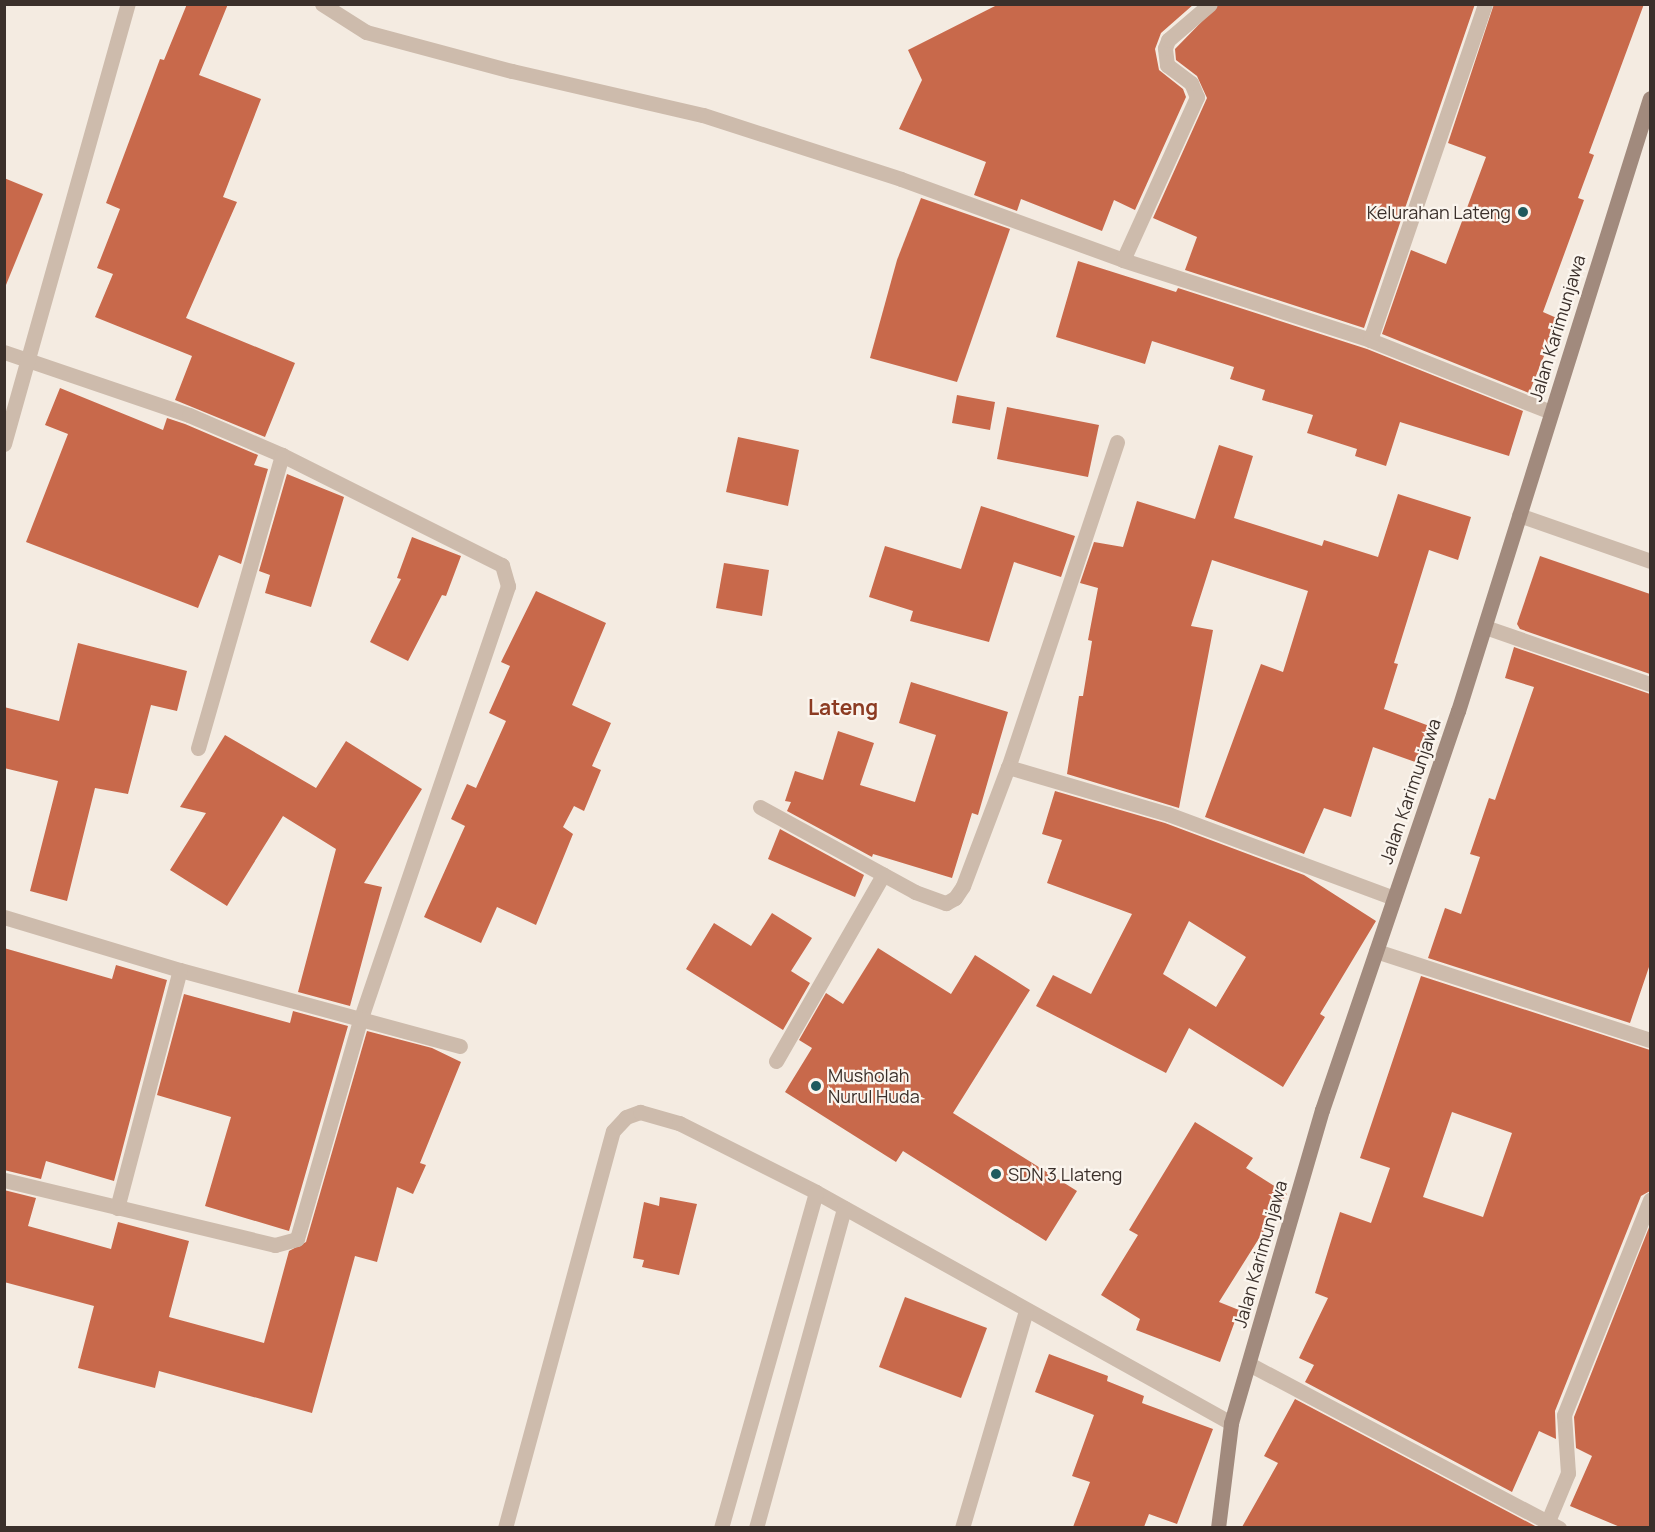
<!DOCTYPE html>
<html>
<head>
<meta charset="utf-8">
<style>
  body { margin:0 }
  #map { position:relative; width:1655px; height:1532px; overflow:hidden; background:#f4ebe1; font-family:Manrope,sans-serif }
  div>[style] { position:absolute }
  .building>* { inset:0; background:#c8694b }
  .street>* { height:15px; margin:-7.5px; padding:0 7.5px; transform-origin:7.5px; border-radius:7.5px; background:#cdbbac }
  .secondary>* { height:15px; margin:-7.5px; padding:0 7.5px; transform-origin:7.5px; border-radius:7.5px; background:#a18a7d }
  .dots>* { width:16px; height:16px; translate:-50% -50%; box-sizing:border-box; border:3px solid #fbf5ee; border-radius:50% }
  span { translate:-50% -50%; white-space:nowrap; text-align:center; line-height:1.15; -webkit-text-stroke:4.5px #fbf5ee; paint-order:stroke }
  .poi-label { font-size:18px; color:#3b302b }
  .right { translate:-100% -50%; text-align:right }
  .left { translate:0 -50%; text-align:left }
  .street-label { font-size:18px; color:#3b302b }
  .quarter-label { font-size:21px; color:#8c3b22; font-weight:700 }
  .frame { position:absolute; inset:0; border:6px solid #3b302b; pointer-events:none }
</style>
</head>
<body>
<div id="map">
  <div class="building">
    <div style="clip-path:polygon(187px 4px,228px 4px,199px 75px,261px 99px,223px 197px,237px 202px,186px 318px,295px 363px,265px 437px,175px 400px,192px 356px,95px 317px,113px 274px,97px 268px,120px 209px,106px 203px,160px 59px,164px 60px)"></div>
    <div style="clip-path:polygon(999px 4px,1194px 4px,1161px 33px,1155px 49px,1159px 70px,1183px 89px,1186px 97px,1135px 210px,1114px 200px,1102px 231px,1021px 199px,1017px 211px,974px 195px,986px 162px,899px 129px,922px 80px,908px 50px)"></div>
    <div style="clip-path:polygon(1219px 4px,1475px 4px,1364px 328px,1185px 270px,1197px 237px,1153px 218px,1207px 98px,1197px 76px,1176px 60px,1175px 49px)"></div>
    <div style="clip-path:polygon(1494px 4px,1644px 4px,1589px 153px,1594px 155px,1578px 198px,1584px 200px,1543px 312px,1559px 319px,1529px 393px,1382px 334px,1411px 250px,1446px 264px,1486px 157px,1448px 143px)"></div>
    <div style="clip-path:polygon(4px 178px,43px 194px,6px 285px,4px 285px)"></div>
    <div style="clip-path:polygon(921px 198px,1010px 229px,957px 382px,870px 358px,897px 260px)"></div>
    <div style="clip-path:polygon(1078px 261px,1176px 292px,1178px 288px,1367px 349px,1523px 411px,1509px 456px,1400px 422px,1386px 466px,1355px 456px,1357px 449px,1307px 433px,1313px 415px,1262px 400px,1265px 390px,1230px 379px,1234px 367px,1152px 341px,1145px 364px,1056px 337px)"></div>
    <div style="clip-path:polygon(60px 388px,163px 430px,167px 418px,185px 424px,258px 455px,254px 465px,268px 469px,241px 564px,219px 555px,198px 608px,26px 542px,68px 434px,45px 425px)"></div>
    <div style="clip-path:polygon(957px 395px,995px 402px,990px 430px,952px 423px)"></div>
    <div style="clip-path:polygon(1007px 407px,1099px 425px,1088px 477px,997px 459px)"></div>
    <div style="clip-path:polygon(738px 437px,799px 450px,788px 506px,726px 492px)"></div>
    <div style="clip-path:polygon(1219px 445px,1253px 456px,1234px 518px,1322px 546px,1324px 540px,1378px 557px,1398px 494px,1471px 517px,1458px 560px,1429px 550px,1394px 663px,1398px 664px,1384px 709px,1432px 727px,1418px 763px,1373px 747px,1351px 817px,1324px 808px,1304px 854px,1205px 817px,1261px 664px,1283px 672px,1308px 591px,1212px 560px,1191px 626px,1213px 630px,1179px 808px,1067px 774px,1079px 696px,1083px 696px,1092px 641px,1088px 640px,1098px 588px,1080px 583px,1094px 542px,1123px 547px,1137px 501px,1195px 519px)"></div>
    <div style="clip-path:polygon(287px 474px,344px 497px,311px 607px,265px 593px,270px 575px,259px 571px)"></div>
    <div style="clip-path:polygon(981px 506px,1075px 536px,1061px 577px,1014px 562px,989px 642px,910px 621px,913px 611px,869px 597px,885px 546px,961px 569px)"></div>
    <div style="clip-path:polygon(412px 537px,461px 556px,446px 596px,442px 595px,408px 661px,370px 642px,401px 579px,397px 578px)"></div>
    <div style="clip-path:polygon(1540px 556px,1650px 594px,1650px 674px,1520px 629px,1517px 624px)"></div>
    <div style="clip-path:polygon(724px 563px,769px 570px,762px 616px,716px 608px)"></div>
    <div style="clip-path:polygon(536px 591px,606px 623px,572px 705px,611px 723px,592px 766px,601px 770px,584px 811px,574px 806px,563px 827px,573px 834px,536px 925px,497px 907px,481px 943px,424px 917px,465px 826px,451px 819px,467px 784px,476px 788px,506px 721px,489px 713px,510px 666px,501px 662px)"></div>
    <div style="clip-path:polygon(78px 643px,187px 671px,177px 711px,151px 705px,128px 794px,95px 788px,67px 901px,30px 891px,58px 781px,4px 768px,4px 707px,59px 721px)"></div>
    <div style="clip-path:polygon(1514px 647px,1650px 694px,1650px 964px,1630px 1023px,1428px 958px,1445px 908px,1461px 914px,1480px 857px,1470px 854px,1489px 798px,1495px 800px,1534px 687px,1505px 678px)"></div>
    <div style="clip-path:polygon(911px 682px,1008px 712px,978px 815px,972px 813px,952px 878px,873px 854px,872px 857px,787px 811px,791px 802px,785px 801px,795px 771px,823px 780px,838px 731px,874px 743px,860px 785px,915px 802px,936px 735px,899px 723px)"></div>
    <div style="clip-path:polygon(225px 735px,316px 788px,346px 741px,422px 789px,364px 883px,382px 887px,350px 1006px,298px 992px,336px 849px,283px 816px,227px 906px,170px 870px,206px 813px,180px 807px)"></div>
    <div style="clip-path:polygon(evenodd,1055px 791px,1165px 823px,1304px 875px,1376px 921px,1320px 1014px,1325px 1017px,1283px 1087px,1189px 1028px,1166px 1073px,1036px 1006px,1053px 975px,1091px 994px,1132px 914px,1047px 883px,1062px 840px,1042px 834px,1055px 791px,1189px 921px,1246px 957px,1216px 1007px,1163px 974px,1189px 921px)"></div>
    <div style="clip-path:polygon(780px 829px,864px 875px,855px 897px,768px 859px)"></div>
    <div style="clip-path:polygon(772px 913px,812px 938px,791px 971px,810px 983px,783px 1030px,686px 969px,714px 923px,751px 946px)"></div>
    <div style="clip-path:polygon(4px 948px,112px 979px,116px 965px,167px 980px,114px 1181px,46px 1161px,41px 1179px,4px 1170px)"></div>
    <div style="clip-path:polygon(878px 948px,951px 994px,975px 955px,1030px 990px,953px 1113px,1077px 1191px,1046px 1241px,903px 1151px,896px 1162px,785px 1092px,812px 1048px,799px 1040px,826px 993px,843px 1004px)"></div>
    <div style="clip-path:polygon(evenodd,1421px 976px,1650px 1050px,1650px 1191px,1641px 1196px,1555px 1411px,1556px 1439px,1539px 1431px,1512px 1492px,1305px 1382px,1314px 1365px,1299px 1358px,1328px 1298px,1315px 1293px,1340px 1212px,1371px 1223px,1390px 1168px,1360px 1158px,1421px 976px,1452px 1112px,1512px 1133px,1483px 1217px,1423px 1197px,1452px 1112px)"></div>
    <div style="clip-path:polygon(184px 994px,290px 1023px,293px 1011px,348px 1026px,289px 1231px,205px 1206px,231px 1117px,157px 1095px)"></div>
    <div style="clip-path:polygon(367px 1031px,432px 1048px,461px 1062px,420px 1163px,426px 1165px,413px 1194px,397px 1187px,377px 1262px,355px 1256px,312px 1413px,159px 1371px,155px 1388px,78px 1368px,94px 1306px,4px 1282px,4px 1190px,36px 1198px,28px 1226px,111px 1249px,118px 1222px,189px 1241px,169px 1317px,264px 1343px,289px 1251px,306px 1242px)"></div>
    <div style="clip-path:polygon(1195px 1122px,1253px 1158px,1246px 1168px,1287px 1194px,1219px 1302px,1239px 1310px,1220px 1362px,1136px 1330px,1140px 1319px,1101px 1295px,1138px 1235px,1129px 1230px)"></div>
    <div style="clip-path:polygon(660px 1197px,697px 1204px,679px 1275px,642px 1267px,644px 1260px,633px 1258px,644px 1202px,659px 1206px)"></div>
    <div style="clip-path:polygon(1650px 1225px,1650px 1527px,1620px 1527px,1570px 1506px,1592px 1456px,1576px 1448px,1574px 1417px)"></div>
    <div style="clip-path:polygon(905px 1297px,987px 1328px,961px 1398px,879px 1367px)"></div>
    <div style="clip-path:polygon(1049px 1354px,1108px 1376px,1107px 1381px,1144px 1396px,1142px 1403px,1213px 1429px,1177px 1524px,1149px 1514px,1144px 1527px,1073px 1527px,1090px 1482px,1072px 1476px,1094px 1415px,1035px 1392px)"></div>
    <div style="clip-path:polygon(1295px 1399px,1537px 1527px,1242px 1527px,1278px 1463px,1264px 1456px)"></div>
  </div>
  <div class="street">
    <div style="left:322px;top:4px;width:52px;rotate:32.5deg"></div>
    <div style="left:366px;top:32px;width:151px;rotate:15deg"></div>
    <div style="left:512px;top:71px;width:196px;rotate:13deg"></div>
    <div style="left:703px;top:115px;width:208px;rotate:17.9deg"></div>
    <div style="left:901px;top:179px;width:236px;rotate:20deg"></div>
    <div style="left:1123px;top:260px;width:260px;rotate:17.9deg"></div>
    <div style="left:1370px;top:340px;width:195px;rotate:21.7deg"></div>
    <div style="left:1123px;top:260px;width:179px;rotate:-65.6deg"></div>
    <div style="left:1197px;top:97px;width:15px;rotate:-113deg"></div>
    <div style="left:1191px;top:83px;width:30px;rotate:-143deg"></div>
    <div style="left:1167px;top:65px;width:17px;rotate:-97deg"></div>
    <div style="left:1165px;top:48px;width:9px;rotate:-69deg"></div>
    <div style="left:1168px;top:40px;width:55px;rotate:-40.6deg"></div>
    <div style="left:1370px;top:340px;width:355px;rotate:-71.1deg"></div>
    <div style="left:4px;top:352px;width:195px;rotate:18.8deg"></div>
    <div style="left:189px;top:415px;width:101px;rotate:23.3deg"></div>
    <div style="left:282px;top:455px;width:246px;rotate:26.6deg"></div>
    <div style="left:502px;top:565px;width:22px;rotate:74deg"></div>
    <div style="left:508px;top:586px;width:455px;rotate:108.8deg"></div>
    <div style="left:361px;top:1017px;width:231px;rotate:106.1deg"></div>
    <div style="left:297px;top:1239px;width:23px;rotate:165deg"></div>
    <div style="left:275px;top:1245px;width:279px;rotate:-166.5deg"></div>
    <div style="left:1117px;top:442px;width:343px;rotate:108.5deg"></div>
    <div style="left:1008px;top:767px;width:167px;rotate:16.4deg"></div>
    <div style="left:1168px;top:814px;width:241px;rotate:20.4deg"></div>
    <div style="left:4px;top:444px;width:457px;rotate:-74.3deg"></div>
    <div style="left:1519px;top:515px;width:139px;rotate:19.3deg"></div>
    <div style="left:1485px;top:627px;width:175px;rotate:19.1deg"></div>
    <div style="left:198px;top:748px;width:305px;rotate:-74deg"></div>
    <div style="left:760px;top:807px;width:177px;rotate:28.7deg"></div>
    <div style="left:915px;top:892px;width:33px;rotate:20deg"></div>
    <div style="left:946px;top:903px;width:10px;rotate:-29deg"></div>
    <div style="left:955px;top:898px;width:14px;rotate:-56deg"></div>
    <div style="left:963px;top:886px;width:127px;rotate:-69.3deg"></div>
    <div style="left:4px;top:917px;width:184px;rotate:16.8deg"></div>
    <div style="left:180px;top:970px;width:290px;rotate:15.2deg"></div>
    <div style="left:1376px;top:951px;width:288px;rotate:18deg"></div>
    <div style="left:776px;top:1061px;width:215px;rotate:-60.1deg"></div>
    <div style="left:117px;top:1208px;width:246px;rotate:-75.2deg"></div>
    <div style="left:1249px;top:1364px;width:351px;rotate:27.9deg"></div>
    <div style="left:1548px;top:1521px;width:52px;rotate:-67.4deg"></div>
    <div style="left:1568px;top:1473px;width:58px;rotate:-93.9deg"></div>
    <div style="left:1564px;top:1415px;width:232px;rotate:-68.2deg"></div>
    <div style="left:505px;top:1528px;width:411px;rotate:-74.8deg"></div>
    <div style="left:613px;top:1131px;width:19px;rotate:-47deg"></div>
    <div style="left:626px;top:1117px;width:15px;rotate:-20deg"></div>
    <div style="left:640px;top:1112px;width:41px;rotate:15.8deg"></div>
    <div style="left:679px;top:1123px;width:153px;rotate:26.7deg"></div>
    <div style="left:816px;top:1192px;width:475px;rotate:29.1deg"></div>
    <div style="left:721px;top:1528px;width:349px;rotate:-74.2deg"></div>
    <div style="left:756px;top:1528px;width:332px;rotate:-74.6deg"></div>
    <div style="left:962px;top:1528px;width:226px;rotate:-73.6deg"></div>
  </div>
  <div class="secondary">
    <div style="left:1218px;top:1528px;width:106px;rotate:-82.9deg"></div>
    <div style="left:1231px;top:1423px;width:326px;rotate:-73.8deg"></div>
    <div style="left:1322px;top:1110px;width:422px;rotate:-71.2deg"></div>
    <div style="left:1458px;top:711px;width:642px;rotate:-72.61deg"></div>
  </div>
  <div class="dots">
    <div style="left:1523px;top:212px;background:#1f5a5e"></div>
    <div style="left:816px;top:1086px;background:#1f5a5e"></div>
    <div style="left:996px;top:1174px;background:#1f5a5e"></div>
  </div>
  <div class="poi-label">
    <span class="right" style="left:1511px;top:212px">Kelurahan Lateng</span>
    <span class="left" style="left:828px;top:1086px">Musholah<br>Nurul Huda</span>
    <span class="left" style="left:1008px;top:1174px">SDN 3 Llateng</span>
  </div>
  <div class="street-label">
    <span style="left:1557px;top:328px;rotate:-73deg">Jalan Karimunjawa</span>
    <span style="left:1410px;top:791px;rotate:-71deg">Jalan Karimunjawa</span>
    <span style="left:1260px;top:1254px;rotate:-74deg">Jalan Karimunjawa</span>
  </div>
  <div class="quarter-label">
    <span style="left:843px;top:707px">Lateng</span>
  </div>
  <div class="frame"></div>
</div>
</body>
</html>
